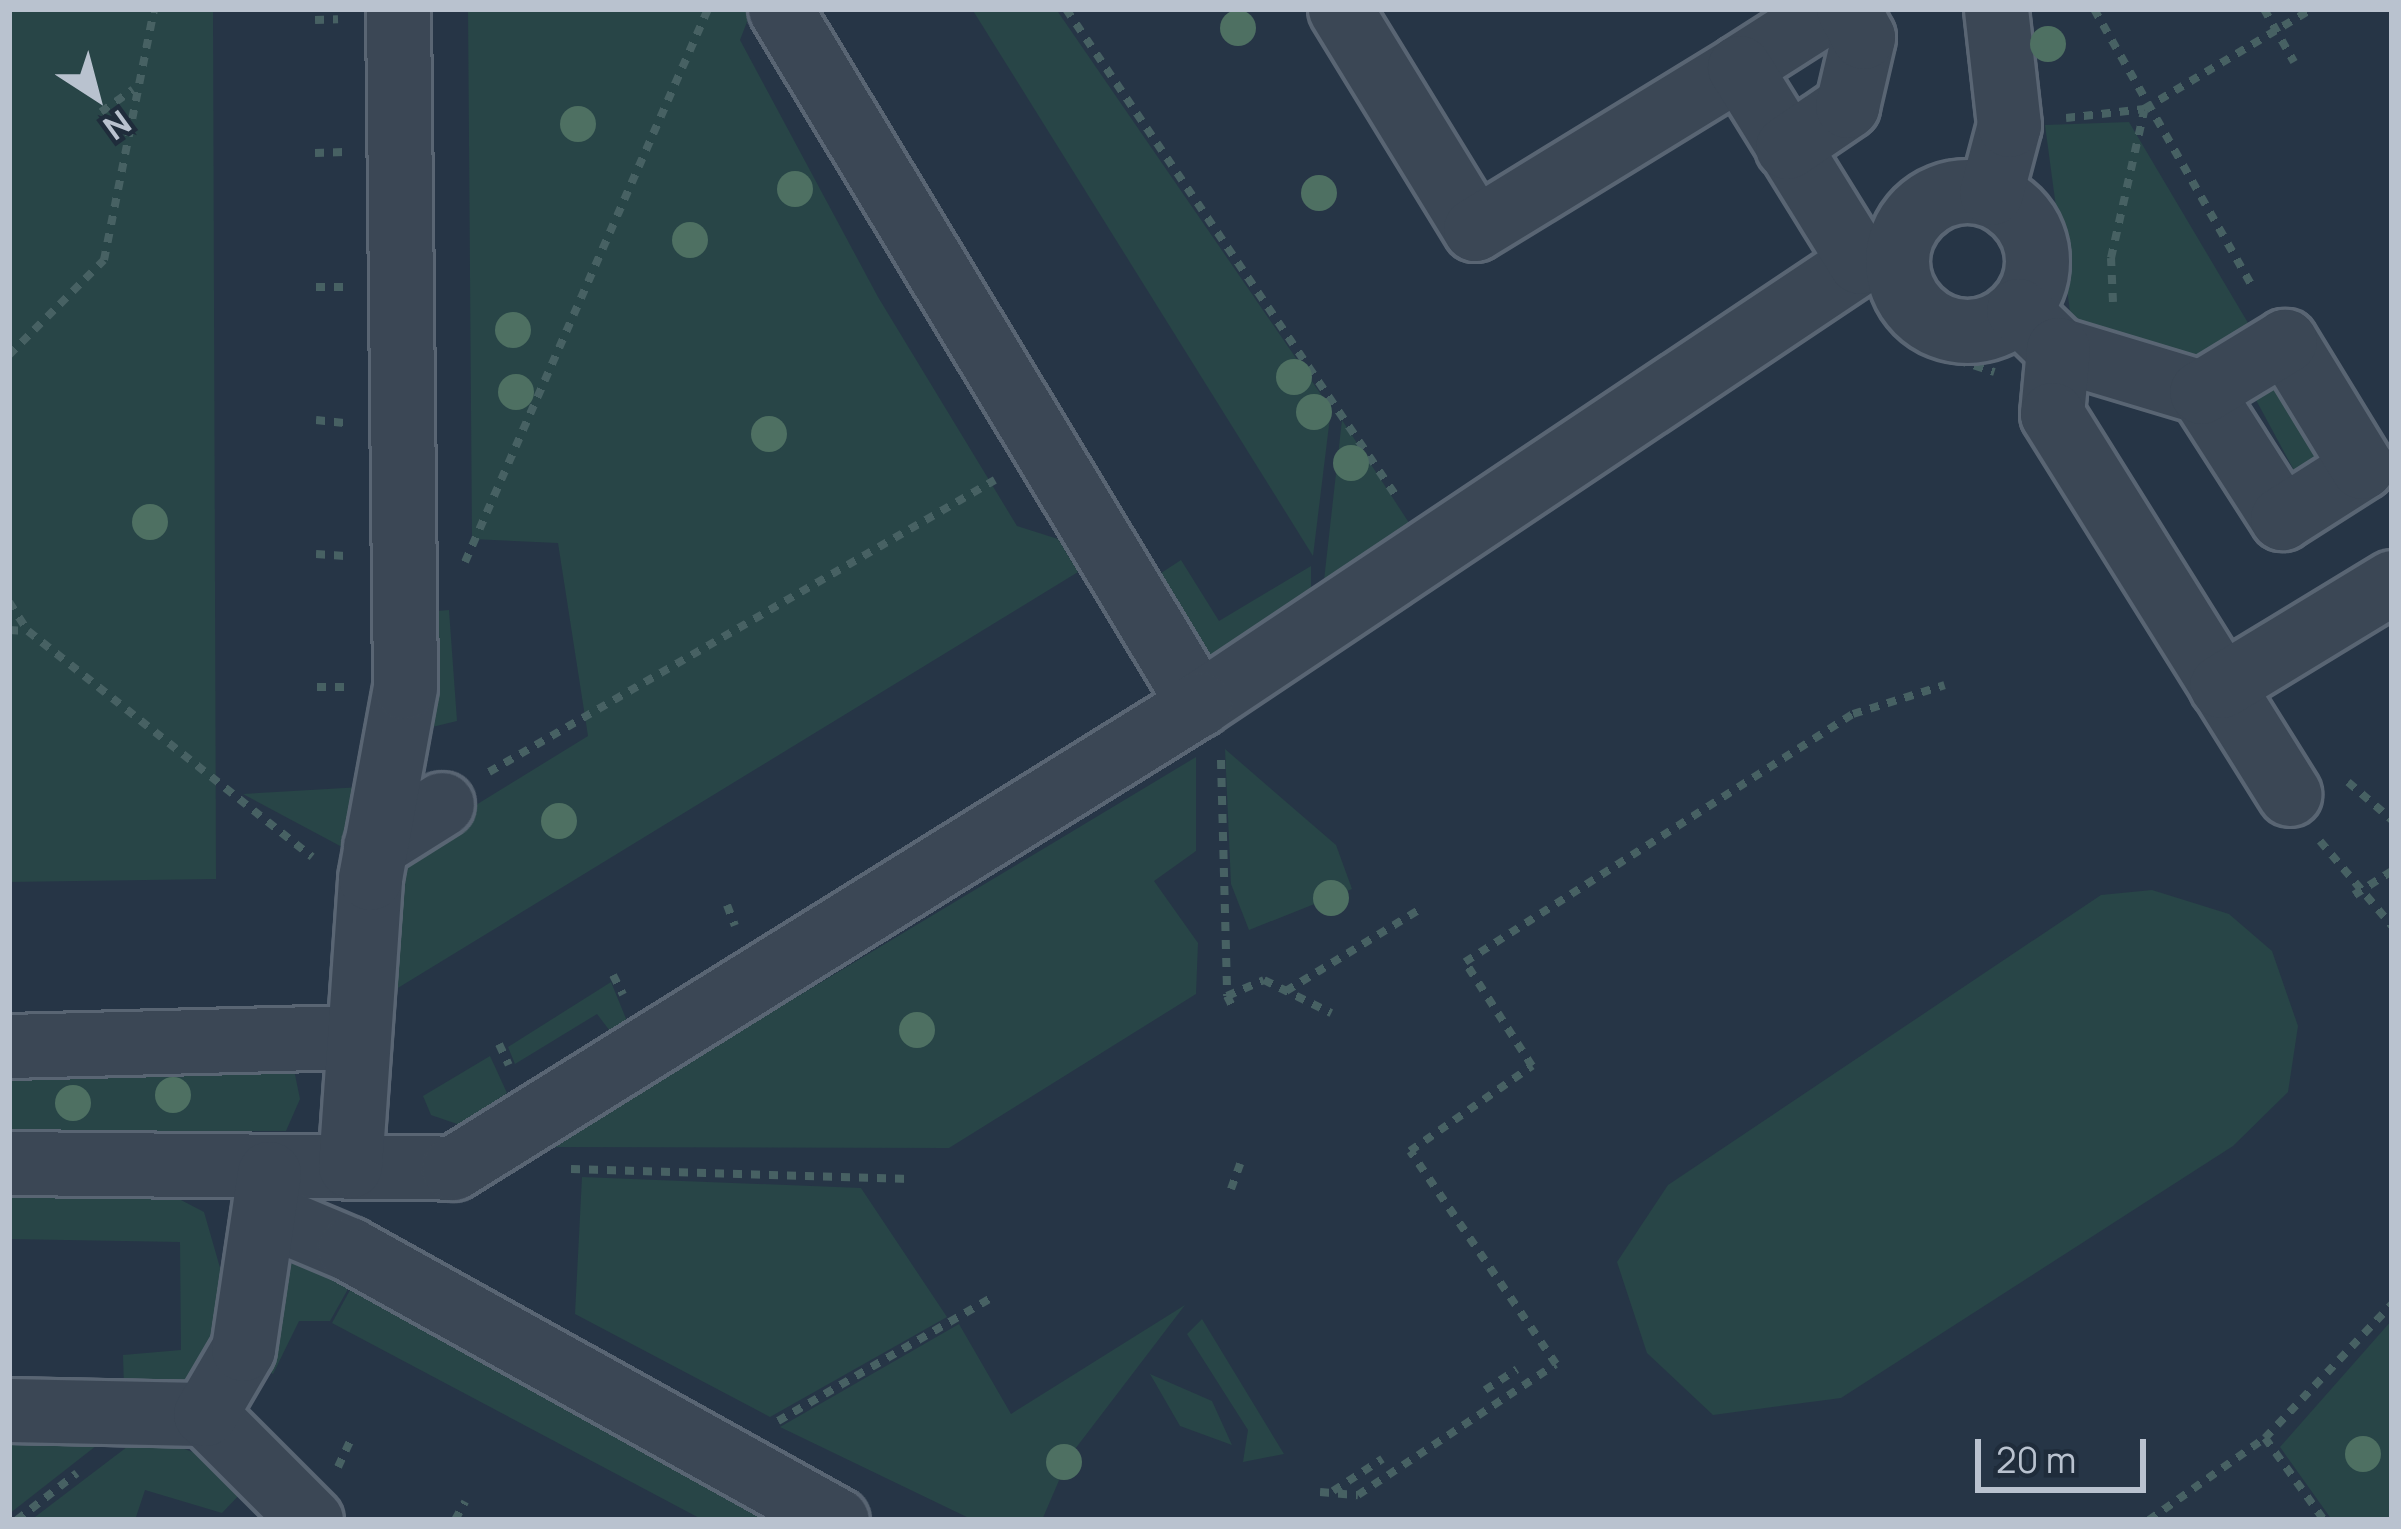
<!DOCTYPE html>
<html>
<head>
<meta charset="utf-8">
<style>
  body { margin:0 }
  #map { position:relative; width:2401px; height:1529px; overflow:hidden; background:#263546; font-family:Manrope,sans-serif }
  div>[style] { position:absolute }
  .green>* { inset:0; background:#284547 }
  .path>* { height:8px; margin-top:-4px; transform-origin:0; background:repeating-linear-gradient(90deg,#476163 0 9px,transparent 0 18px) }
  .roads { filter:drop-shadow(3px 0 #596573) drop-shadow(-3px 0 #596573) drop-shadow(0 3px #596573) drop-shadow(0 -3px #596573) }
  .minor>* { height:63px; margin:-31.5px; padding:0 31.5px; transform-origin:31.5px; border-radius:31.5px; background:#3b4755 }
  .minor>.ring { margin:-31.5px; padding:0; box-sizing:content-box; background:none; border:63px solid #3b4755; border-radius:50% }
  .trees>* { width:36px; height:36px; margin:-18px; border-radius:50%; background:#4e7062 }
  span { translate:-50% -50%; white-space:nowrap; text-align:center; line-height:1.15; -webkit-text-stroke:9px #1f2c3b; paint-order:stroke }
  .frame { position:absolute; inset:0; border:12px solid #b9c2cf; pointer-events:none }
  .north { position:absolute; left:36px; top:36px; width:120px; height:120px; -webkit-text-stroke:9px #1f2c3b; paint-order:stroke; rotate:144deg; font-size:33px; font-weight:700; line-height:48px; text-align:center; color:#b9c2cf }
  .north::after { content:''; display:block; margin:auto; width:42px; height:54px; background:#b9c2cf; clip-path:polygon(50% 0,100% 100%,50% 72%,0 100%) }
  .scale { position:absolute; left:1975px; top:1439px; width:171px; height:54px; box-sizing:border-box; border:6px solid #b9c2cf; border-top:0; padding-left:15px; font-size:36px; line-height:42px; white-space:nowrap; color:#b9c2cf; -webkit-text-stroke:9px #1f2c3b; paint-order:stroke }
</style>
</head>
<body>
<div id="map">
  <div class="green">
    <div style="clip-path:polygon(9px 9px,213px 9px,216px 879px,9px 882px)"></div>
    <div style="clip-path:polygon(468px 9px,752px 9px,740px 40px,878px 297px,1017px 526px,1058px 539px,1078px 572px,388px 994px,393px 856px,588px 736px,558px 543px,472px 539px)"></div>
    <div style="clip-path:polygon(972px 9px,1056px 9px,1331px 409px,1313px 556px)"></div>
    <div style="clip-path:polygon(2129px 122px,2251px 328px,2176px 373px,2071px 319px,2045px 125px)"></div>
    <div style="clip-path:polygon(2275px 374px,2324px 461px,2296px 474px,2249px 387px)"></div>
    <div style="clip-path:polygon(1342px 420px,1428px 552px,1319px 625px)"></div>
    <div style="clip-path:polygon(1181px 560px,1219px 621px,1311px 566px,1311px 628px,1226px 680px,1158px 575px)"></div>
    <div style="clip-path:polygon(449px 610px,457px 721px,428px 728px,425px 612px)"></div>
    <div style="clip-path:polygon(1225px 749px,1336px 845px,1352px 889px,1249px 930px,1231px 884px)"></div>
    <div style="clip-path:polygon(1196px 757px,1196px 851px,1154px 881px,1198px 943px,1196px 994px,949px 1148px,547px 1147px)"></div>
    <div style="clip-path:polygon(362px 787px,357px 855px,243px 794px)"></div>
    <div style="clip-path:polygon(2152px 890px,2229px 914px,2272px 951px,2298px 1026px,2288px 1092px,2233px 1146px,1841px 1398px,1713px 1415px,1647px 1353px,1617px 1262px,1668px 1185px,2101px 895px)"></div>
    <div style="clip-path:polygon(611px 982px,629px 1026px,613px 1035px,597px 1014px,515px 1064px,508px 1047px)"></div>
    <div style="clip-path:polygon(490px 1056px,507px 1093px,460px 1125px,431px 1115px,423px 1096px)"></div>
    <div style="clip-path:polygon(292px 1060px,300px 1099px,286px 1131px,9px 1132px,9px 1062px)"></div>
    <div style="clip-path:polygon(582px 1177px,861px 1188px,947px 1317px,770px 1417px,575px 1314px)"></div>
    <div style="clip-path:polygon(9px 1194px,179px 1199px,204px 1212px,227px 1292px,206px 1365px,180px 1384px,124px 1388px,123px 1355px,181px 1350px,180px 1242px,9px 1239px)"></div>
    <div style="clip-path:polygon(305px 1263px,348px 1289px,330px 1321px,299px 1321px,273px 1374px,264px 1369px,285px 1264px)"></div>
    <div style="clip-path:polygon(350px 1290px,784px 1520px,703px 1520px,332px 1323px)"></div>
    <div style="clip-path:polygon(1185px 1305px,1069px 1457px,1042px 1520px,973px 1520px,780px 1427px,959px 1324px,1011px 1414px)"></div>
    <div style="clip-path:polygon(1202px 1319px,1284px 1454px,1243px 1462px,1248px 1430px,1187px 1334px)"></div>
    <div style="clip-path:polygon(2392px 1320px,2392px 1520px,2332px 1520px,2280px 1447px)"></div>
    <div style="clip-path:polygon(1150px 1374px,1212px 1401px,1232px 1445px,1180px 1426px)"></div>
    <div style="clip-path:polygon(144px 1434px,225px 1464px,244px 1490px,222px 1513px,145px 1490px,135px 1520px,31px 1520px)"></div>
    <div style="clip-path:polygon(110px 1435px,9px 1514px,9px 1443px)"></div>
  </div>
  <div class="path">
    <div style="left:1066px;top:9px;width:592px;rotate:55.88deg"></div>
    <div style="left:2094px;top:9px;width:321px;rotate:60.3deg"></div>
    <div style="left:2264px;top:9px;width:61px;rotate:60.5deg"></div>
    <div style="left:315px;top:20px;width:23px;rotate:-2deg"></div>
    <div style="left:101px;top:112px;width:39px;rotate:-35deg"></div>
    <div style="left:2066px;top:118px;width:79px;rotate:-6.6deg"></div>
    <div style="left:2144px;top:109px;width:196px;rotate:-30.8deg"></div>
    <div style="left:315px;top:153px;width:29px;rotate:-2deg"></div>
    <div style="left:316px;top:287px;width:28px"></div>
    <div style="left:2113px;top:302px;width:44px;rotate:-92.6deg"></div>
    <div style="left:2111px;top:258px;width:151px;rotate:-77.3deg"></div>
    <div style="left:1893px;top:312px;width:48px;rotate:51deg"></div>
    <div style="left:1923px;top:349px;width:75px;rotate:17.9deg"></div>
    <div style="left:9px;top:355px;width:134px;rotate:-45deg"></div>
    <div style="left:104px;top:260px;width:256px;rotate:-78.7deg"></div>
    <div style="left:316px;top:420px;width:28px;rotate:6deg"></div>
    <div style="left:316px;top:554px;width:29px;rotate:4deg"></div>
    <div style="left:465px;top:562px;width:604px;rotate:-66.28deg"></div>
    <div style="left:9px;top:602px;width:35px;rotate:57deg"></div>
    <div style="left:28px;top:631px;width:363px;rotate:38.5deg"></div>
    <div style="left:9px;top:630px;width:17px;rotate:3deg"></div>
    <div style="left:317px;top:687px;width:28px"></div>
    <div style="left:1221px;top:760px;width:236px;rotate:88.5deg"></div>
    <div style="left:1227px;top:996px;width:40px;rotate:-23.4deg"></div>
    <div style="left:1264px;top:980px;width:75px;rotate:26.2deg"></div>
    <div style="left:489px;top:772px;width:584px;rotate:-29.99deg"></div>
    <div style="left:2348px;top:782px;width:58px;rotate:40.8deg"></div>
    <div style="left:2320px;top:841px;width:111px;rotate:49.7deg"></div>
    <div style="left:2354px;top:895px;width:45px;rotate:-32.3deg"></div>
    <div style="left:727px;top:905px;width:22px;rotate:69deg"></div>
    <div style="left:613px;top:975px;width:22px;rotate:63deg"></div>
    <div style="left:1286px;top:991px;width:159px;rotate:-31.4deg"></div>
    <div style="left:1227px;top:996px;width:16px;rotate:63deg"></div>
    <div style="left:499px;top:1044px;width:23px;rotate:65deg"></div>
    <div style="left:571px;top:1169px;width:340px;rotate:1.7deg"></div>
    <div style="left:1231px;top:1189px;width:27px;rotate:-70deg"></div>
    <div style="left:1485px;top:1390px;width:38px;rotate:-33deg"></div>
    <div style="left:778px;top:1421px;width:244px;rotate:-30deg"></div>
    <div style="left:2265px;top:1438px;width:101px;rotate:54.3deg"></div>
    <div style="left:338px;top:1467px;width:29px;rotate:-65deg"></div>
    <div style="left:1333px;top:1491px;width:59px;rotate:-33.1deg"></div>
    <div style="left:1320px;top:1492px;width:38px;rotate:5deg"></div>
    <div style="left:1358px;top:1495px;width:237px;rotate:-33.5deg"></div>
    <div style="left:1556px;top:1364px;width:258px;rotate:-124.4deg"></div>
    <div style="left:1410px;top:1151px;width:149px;rotate:-34.9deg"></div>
    <div style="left:1532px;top:1066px;width:124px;rotate:-122.8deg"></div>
    <div style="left:1465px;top:962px;width:460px;rotate:-32.6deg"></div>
    <div style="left:1853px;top:714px;width:96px;rotate:-17.5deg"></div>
    <div style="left:17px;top:1520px;width:76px;rotate:-38.1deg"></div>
    <div style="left:455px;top:1520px;width:21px;rotate:-61deg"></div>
    <div style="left:2149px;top:1520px;width:142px;rotate:-35.3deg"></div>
    <div style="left:2265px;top:1438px;width:185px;rotate:-46.5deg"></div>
  </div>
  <div class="roads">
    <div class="minor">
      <div style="left:780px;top:9px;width:812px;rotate:58.92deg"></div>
      <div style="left:1199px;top:704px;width:795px;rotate:-33.77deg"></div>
      <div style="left:1860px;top:262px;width:38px;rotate:-14deg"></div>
      <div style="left:1340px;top:9px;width:258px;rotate:58.5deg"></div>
      <div style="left:1475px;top:229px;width:310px;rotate:-31.5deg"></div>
      <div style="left:1830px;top:9px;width:108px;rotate:147.5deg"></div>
      <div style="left:1739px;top:67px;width:229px;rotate:58.2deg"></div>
      <div style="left:1787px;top:147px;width:73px;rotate:-34.3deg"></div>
      <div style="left:1847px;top:106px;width:71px;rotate:-76.9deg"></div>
      <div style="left:1863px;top:37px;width:32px;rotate:-118deg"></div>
      <div class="ring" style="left:1897px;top:191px;width:77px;height:77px"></div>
      <div style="left:1991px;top:193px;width:70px;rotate:-75.2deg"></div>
      <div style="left:2009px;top:125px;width:117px;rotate:-96.4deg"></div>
      <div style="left:2018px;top:310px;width:56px;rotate:44.3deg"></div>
      <div style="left:2058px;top:349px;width:149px;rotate:16.7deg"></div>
      <div style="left:2201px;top:392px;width:150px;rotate:57.3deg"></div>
      <div style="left:2282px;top:518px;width:95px;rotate:-32.5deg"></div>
      <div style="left:2362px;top:467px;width:148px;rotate:-121.4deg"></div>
      <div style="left:2285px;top:341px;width:98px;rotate:148.7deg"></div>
      <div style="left:2058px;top:349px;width:65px;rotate:95.3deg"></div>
      <div style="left:2052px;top:414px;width:448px;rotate:58deg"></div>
      <div style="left:2221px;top:686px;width:200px;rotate:-31.3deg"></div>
      <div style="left:375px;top:846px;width:79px;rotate:-32.1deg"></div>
      <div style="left:9px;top:1046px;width:346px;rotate:-1.5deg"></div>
      <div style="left:9px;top:1163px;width:444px;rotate:0.6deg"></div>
      <div style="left:453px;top:1168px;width:879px;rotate:-31.88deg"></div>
      <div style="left:350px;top:1166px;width:289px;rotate:-86deg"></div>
      <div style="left:370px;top:878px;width:194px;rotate:-79.6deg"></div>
      <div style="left:405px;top:687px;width:678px;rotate:-90.59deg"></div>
      <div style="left:268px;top:1215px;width:88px;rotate:22.8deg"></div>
      <div style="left:349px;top:1249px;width:558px;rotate:29.04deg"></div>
      <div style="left:9px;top:1410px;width:196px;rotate:1.2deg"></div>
      <div style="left:205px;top:1414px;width:150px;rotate:45deg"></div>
      <div style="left:205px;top:1414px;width:75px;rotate:-59.7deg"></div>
      <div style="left:243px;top:1349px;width:178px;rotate:-81.6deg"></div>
    </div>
  </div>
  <div class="trees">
    <div style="left:1238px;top:28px"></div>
    <div style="left:2048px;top:44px"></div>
    <div style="left:578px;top:124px"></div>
    <div style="left:795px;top:189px"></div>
    <div style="left:1319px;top:193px"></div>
    <div style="left:690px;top:240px"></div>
    <div style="left:513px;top:330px"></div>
    <div style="left:1294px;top:377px"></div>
    <div style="left:516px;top:392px"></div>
    <div style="left:1314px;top:412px"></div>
    <div style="left:769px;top:434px"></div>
    <div style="left:1351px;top:463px"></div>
    <div style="left:150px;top:522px"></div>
    <div style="left:559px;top:821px"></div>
    <div style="left:1331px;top:898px"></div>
    <div style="left:917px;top:1030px"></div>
    <div style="left:173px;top:1095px"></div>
    <div style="left:73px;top:1103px"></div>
    <div style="left:2363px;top:1454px"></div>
    <div style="left:1064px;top:1462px"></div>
  </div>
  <div class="frame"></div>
  <div class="north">N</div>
  <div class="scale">20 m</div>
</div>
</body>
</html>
